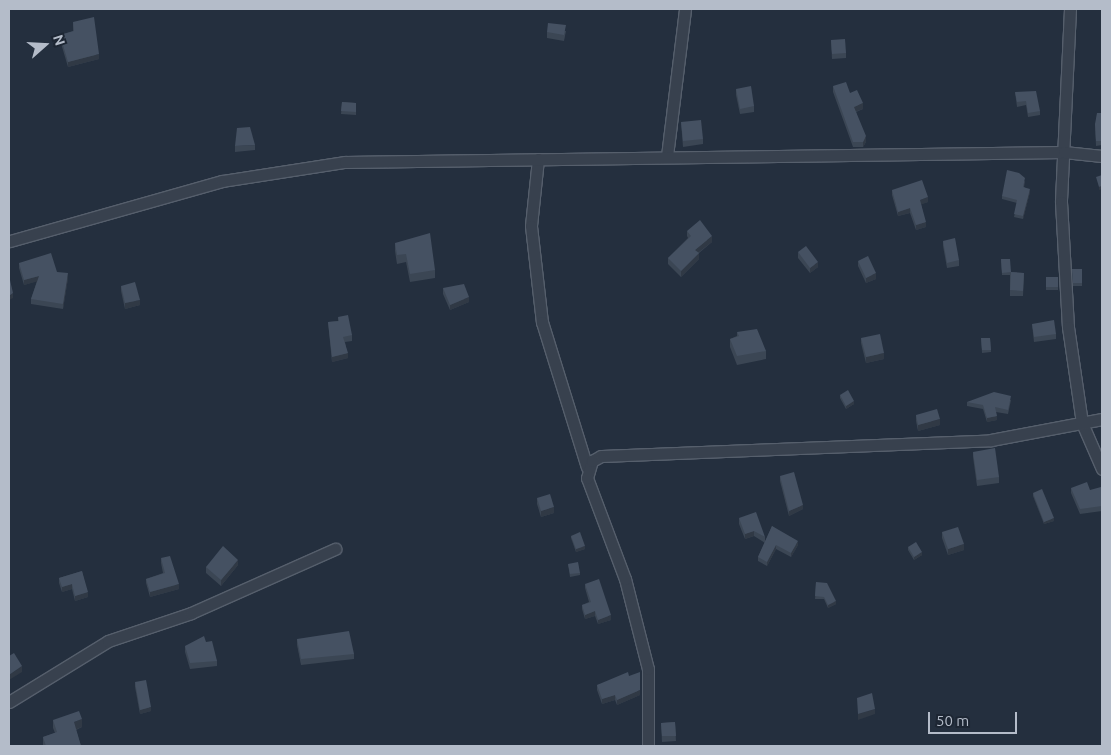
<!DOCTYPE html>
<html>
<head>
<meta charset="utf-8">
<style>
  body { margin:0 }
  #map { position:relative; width:1111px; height:755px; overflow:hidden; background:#242f3e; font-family:Ubuntu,sans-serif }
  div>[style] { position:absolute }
  .roads { filter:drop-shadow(1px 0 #565f6c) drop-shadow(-1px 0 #565f6c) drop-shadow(0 1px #565f6c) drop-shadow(0 -1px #565f6c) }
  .street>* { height:11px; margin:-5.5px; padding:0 5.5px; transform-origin:5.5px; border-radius:5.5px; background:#38414e }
  .wall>* { inset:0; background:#3b4654 }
  .shaded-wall>* { inset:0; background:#303945 }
  .building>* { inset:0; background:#455162 }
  span { translate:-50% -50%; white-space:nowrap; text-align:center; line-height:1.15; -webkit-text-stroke:5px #1d2633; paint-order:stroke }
  .frame { position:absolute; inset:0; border:10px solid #b4bcc9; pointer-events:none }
  .north { position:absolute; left:20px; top:20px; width:50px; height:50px; -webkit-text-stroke:4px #1d2633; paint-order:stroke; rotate:71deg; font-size:14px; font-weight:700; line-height:20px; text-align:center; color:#b4bcc9 }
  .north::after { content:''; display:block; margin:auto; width:18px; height:22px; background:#b4bcc9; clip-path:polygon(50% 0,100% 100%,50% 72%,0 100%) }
  .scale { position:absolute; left:928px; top:712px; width:89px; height:22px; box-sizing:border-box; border:2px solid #b4bcc9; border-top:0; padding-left:6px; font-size:15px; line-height:18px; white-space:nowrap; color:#b4bcc9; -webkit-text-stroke:4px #1d2633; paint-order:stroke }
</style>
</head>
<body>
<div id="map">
  <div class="roads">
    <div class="street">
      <div style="left:1070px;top:9px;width:193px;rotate:92.7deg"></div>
      <div style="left:1061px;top:202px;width:125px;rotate:86.8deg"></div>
      <div style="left:1068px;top:327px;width:97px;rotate:81.7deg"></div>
      <div style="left:1082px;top:423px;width:50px;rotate:66.5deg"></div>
      <div style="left:667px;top:156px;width:148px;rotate:-83deg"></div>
      <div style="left:538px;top:159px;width:67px;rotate:96deg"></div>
      <div style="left:531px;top:226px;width:97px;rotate:83.5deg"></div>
      <div style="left:542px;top:322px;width:152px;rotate:72.8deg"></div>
      <div style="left:10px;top:241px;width:220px;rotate:-15.8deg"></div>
      <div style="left:222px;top:181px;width:124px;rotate:-8.8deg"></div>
      <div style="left:345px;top:162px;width:719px;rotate:-0.8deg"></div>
      <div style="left:1064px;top:152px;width:38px;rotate:6deg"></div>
      <div style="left:9px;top:702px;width:116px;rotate:-31.6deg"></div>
      <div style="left:108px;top:641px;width:88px;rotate:-18.6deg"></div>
      <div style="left:191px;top:613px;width:158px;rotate:-24deg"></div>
      <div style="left:648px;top:746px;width:77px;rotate:-90deg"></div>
      <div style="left:648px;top:669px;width:93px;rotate:-104.3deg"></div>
      <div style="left:625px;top:579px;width:108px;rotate:-110.6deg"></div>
      <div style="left:587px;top:478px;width:18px;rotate:-74deg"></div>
      <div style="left:592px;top:461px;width:10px;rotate:-29deg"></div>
      <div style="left:601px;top:456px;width:390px;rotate:-2.3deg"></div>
      <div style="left:991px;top:440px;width:113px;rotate:-10.7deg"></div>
    </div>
  </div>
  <div class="wall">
    <div style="clip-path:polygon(73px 22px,99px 59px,68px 67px,60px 40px,60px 35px,73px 31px)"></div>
    <div style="clip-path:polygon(566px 31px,564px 41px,547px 38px,547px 32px)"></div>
    <div style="clip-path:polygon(831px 40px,846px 53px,846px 58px,832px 59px)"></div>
    <div style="clip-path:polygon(833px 86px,850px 93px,863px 109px,856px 112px,866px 142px,863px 147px,853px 147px,833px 92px)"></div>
    <div style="clip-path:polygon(736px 89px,754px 106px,754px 112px,740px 114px,736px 95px)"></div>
    <div style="clip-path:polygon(1015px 92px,1040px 111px,1040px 115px,1028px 117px,1026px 105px,1017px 107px)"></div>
    <div style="clip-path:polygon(342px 102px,356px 103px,356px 115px,341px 114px)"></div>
    <div style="clip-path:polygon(1102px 113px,1102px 145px,1096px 146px,1095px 124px)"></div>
    <div style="clip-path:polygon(681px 122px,703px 139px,703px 144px,683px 147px)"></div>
    <div style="clip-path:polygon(255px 145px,255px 150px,235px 152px,235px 146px)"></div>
    <div style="clip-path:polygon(1025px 181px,1024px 187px,1030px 192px,1023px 219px,1014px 217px,1017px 203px,1002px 199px,1002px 196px)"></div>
    <div style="clip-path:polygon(892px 190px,928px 202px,921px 204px,926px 227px,916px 230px,910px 213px,898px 216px,892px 195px)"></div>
    <div style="clip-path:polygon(687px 231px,712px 242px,699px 253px,699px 259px,681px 277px,668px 264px,668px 258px,688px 238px,687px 236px)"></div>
    <div style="clip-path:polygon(943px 241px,959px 260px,959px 266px,947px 268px,943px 246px)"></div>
    <div style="clip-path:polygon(395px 243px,435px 270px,435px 278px,410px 282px,406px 262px,397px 264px,395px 251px)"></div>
    <div style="clip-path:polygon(798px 252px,818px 267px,810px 273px,798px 258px)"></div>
    <div style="clip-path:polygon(1001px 259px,1011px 272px,1024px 273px,1023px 296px,1010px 296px,1010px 275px,1002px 275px)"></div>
    <div style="clip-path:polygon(858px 261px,876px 279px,866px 283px,858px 266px)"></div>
    <div style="clip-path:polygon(19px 263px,57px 272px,68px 278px,63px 309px,31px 304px,31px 299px,37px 281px,24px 285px,19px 268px)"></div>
    <div style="clip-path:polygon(1072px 269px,1082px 269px,1082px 286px,1073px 286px)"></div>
    <div style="clip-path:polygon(1046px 277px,1058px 277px,1058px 290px,1046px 290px)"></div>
    <div style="clip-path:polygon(121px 286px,140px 305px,125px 309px,121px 291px)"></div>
    <div style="clip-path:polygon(443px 288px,469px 302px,450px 310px,443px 294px)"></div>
    <div style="clip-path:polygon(338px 317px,352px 335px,352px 341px,345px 342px,348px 358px,332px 362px,328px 322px,338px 321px)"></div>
    <div style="clip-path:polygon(1032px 324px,1056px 334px,1056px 339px,1034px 342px)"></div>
    <div style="clip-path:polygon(737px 332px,766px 351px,766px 359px,737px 365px,730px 347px,730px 339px,737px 336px)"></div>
    <div style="clip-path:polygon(861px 338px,884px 359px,866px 363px,861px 343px)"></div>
    <div style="clip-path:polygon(981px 338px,990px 338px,991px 352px,982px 353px)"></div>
    <div style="clip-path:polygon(840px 395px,854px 404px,846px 409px,840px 398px)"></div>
    <div style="clip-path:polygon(1011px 400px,1008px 414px,996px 412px,997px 420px,987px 422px,983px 409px,967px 406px,967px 402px)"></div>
    <div style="clip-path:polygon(916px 415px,940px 425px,918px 431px,916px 421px)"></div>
    <div style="clip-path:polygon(973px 452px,999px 477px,999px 483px,977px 486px,973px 457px)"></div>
    <div style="clip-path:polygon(780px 476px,803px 509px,789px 516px,780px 481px)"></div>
    <div style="clip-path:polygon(1071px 488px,1090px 490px,1102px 490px,1102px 511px,1080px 514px,1071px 493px)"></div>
    <div style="clip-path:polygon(1033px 493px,1054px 521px,1044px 524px,1033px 496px)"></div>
    <div style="clip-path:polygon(537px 498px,554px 513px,541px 517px,537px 504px)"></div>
    <div style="clip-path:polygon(739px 518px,765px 537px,765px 543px,754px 536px,745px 539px,739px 524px)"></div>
    <div style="clip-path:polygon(772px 526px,798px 545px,791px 557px,776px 549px,767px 566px,758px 561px,758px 557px)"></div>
    <div style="clip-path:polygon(942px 532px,964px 550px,948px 555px,942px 538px)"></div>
    <div style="clip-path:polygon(571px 536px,585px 549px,576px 552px,571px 538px)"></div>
    <div style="clip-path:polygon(908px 547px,922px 555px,914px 560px,908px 550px)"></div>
    <div style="clip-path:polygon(161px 558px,179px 589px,150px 597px,146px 583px,146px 579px,163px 573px,161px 563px)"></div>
    <div style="clip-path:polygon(568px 564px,580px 573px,580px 575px,570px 577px)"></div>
    <div style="clip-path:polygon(238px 565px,221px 586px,206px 573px,206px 567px)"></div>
    <div style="clip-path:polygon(82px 571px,88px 597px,75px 601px,72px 589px,62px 592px,59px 583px,59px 578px)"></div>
    <div style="clip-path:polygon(816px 582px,836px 604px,828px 608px,824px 599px,815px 599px)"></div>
    <div style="clip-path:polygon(585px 584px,611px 620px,598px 624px,595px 616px,585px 619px,582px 609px,582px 605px,589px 602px,585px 588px)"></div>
    <div style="clip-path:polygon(297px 639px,354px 654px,354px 659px,301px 665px,297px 645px)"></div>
    <div style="clip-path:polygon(206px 642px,217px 661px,217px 666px,190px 669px,185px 652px,185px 646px)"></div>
    <div style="clip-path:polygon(629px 676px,640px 695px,617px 705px,615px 700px,602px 704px,597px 690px,597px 685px)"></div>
    <div style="clip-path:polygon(135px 682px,151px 711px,140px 714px,135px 687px)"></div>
    <div style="clip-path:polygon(53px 720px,82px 727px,76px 730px,81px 746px,43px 746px,43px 737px,55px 733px,53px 728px)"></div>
    <div style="clip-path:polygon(675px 722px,676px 741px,662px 742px,661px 723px)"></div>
  </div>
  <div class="shaded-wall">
    <div style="clip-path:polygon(99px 54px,99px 59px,68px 67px,68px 62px)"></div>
    <div style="clip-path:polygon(863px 103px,863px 109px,854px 112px,854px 107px)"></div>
    <div style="clip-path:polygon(866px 136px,866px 142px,863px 147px,863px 142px)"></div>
    <div style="clip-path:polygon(1102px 186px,1102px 189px,1099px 190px,1099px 187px)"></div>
    <div style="clip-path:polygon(1030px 189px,1030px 192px,1023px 219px,1023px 216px)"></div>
    <div style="clip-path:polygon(928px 197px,928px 202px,920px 205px,920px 200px)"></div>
    <div style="clip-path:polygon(910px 208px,910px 213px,898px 216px,898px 212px)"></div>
    <div style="clip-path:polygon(926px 222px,926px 227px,916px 230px,916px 225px)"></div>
    <div style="clip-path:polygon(712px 236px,712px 242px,695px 255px,695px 250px)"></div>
    <div style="clip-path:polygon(699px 253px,699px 259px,681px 277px,681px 271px)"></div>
    <div style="clip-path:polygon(818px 262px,818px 267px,810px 273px,810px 268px)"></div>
    <div style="clip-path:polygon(68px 273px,68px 278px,63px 309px,63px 304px)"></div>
    <div style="clip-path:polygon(876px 273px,876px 279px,866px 283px,866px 278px)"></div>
    <div style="clip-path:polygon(39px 276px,39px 281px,24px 285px,24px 280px)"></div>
    <div style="clip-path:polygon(13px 293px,13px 298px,9px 300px,9px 296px)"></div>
    <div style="clip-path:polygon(469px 297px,469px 302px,450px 310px,450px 305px)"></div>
    <div style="clip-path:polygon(140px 300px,140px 305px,125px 309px,125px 303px)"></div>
    <div style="clip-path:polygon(348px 353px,348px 358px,332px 362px,332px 357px)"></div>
    <div style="clip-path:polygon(884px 353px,884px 359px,866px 363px,866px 357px)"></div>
    <div style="clip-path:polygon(854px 401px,854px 404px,846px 409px,846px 406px)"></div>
    <div style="clip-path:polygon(997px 416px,997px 420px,987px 422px,987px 418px)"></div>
    <div style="clip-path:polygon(940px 419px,940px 425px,918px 431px,918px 425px)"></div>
    <div style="clip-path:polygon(803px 505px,803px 509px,789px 516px,789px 511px)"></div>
    <div style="clip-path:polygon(554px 507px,554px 513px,541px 517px,541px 511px)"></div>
    <div style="clip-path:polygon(1054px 518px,1054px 521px,1044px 524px,1044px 522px)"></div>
    <div style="clip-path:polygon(754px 531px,754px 536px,745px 539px,745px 534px)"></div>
    <div style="clip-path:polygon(798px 541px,798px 545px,791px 557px,791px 553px)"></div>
    <div style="clip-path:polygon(964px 544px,964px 550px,948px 555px,948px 549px)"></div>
    <div style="clip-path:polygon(776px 545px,776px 549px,767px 566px,767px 562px)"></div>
    <div style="clip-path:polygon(585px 546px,585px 549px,576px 552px,576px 549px)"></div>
    <div style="clip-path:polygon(922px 552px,922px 555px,914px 560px,914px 557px)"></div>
    <div style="clip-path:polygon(238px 560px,238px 565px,221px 586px,221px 580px)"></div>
    <div style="clip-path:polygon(72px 584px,72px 589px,62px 592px,62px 587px)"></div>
    <div style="clip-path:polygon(179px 584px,179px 589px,150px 597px,150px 592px)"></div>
    <div style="clip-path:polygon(88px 592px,88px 597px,75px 601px,75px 596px)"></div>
    <div style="clip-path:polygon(836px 601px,836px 604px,828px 608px,828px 605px)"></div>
    <div style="clip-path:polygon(595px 611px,595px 616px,585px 619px,585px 615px)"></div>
    <div style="clip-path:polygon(611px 615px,611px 620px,598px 624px,598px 620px)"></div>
    <div style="clip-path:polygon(22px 666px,22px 672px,9px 680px,9px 675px)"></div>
    <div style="clip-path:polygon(640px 690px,640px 695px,617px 705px,617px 700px)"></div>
    <div style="clip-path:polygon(615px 695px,615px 700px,602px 704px,602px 699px)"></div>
    <div style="clip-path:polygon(151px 707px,151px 711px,140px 714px,140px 710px)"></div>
    <div style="clip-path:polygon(875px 709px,875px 714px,858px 720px,858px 714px)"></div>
    <div style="clip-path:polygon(82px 719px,82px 727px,74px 730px,74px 722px)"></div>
  </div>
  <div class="building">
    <div style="clip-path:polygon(94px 17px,99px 54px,68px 62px,60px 35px,74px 31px,73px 22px)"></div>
    <div style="clip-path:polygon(548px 23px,566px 25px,564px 35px,547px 32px)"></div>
    <div style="clip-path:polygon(845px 39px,846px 53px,832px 54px,831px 40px)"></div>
    <div style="clip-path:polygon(846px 82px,850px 93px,857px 90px,863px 103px,854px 107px,866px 136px,863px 142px,853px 142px,833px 86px)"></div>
    <div style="clip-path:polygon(751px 86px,754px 106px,740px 109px,736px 89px)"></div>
    <div style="clip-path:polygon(1036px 91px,1040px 111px,1028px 113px,1026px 101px,1017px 102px,1015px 92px)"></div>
    <div style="clip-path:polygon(342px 102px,356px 103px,356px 112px,341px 111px)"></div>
    <div style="clip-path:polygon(1097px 113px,1102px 113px,1102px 141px,1096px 141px,1095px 124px)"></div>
    <div style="clip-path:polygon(701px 120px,703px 139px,683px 141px,681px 122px)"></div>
    <div style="clip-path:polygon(250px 127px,255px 145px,235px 146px,237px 128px)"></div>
    <div style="clip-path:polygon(1007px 170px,1019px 173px,1025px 178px,1023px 187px,1030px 189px,1023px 216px,1014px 214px,1017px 200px,1002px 196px)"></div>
    <div style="clip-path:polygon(1102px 175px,1102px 186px,1099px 187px,1096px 177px)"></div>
    <div style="clip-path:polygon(922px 180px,928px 197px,920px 200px,926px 222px,916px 225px,910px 208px,898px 212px,892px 190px)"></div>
    <div style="clip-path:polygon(700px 220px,712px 236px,695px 250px,699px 253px,681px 271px,668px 258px,691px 236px,687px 231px)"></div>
    <div style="clip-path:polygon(430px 233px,435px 270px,410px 274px,406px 254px,397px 255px,395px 243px)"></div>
    <div style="clip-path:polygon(955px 238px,959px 260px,947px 263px,943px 241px)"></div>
    <div style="clip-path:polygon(806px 246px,818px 262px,810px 268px,798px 252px)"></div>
    <div style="clip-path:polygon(51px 253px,57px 272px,68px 273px,63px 304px,31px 299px,39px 276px,24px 280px,19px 263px)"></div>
    <div style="clip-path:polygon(868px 256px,876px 273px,866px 278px,858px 261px)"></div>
    <div style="clip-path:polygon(1001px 259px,1010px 259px,1011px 272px,1002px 273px)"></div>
    <div style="clip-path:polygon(1072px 269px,1082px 269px,1082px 283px,1073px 283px)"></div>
    <div style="clip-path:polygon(1011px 272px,1024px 273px,1023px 291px,1010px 290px)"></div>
    <div style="clip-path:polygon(1046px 277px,1058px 277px,1058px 287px,1046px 287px)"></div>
    <div style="clip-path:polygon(9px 280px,10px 280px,13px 293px,9px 296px)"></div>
    <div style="clip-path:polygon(135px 282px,140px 300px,125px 303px,121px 286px)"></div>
    <div style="clip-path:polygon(464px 284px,469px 297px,450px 305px,443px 288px)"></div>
    <div style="clip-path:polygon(348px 315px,352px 335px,343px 337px,348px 353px,332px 357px,328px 322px,339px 321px,338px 317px)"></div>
    <div style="clip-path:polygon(1054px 320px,1056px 334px,1034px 337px,1032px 324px)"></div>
    <div style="clip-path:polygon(757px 329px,766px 351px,737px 356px,730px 339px,739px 336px,737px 332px)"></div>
    <div style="clip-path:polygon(880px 334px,884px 353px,866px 357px,861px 338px)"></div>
    <div style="clip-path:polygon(981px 338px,990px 338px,991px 350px,982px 350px)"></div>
    <div style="clip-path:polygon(848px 390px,854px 401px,846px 406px,840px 395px)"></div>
    <div style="clip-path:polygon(994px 392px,1011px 396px,1008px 410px,995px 407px,997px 416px,987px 418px,983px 405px,967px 402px)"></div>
    <div style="clip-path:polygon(937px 409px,940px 419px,918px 425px,916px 415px)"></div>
    <div style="clip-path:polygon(995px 448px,999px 477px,977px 480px,973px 452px)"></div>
    <div style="clip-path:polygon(794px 472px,803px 505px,789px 511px,780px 476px)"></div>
    <div style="clip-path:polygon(1087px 482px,1090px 490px,1101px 487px,1102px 490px,1102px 506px,1080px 509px,1071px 488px)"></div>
    <div style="clip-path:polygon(1042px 489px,1054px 518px,1044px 522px,1033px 493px)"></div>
    <div style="clip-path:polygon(550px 494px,554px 507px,541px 511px,537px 498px)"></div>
    <div style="clip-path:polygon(756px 512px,765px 537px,754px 531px,745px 534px,739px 518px)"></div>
    <div style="clip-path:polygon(772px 526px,798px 541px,791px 553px,776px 545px,767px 562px,758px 557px)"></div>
    <div style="clip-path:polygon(958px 527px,964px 544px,948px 549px,942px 532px)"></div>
    <div style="clip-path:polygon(580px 532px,585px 546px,576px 549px,571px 536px)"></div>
    <div style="clip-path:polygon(916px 542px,922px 552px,914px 557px,908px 547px)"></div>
    <div style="clip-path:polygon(223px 546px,238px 560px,221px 580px,206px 567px)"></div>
    <div style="clip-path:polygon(170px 556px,179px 584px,150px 592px,146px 579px,165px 573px,161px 558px)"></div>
    <div style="clip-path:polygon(578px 562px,580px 573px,570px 574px,568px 564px)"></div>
    <div style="clip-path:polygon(82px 571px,88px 592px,75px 596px,72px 584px,62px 587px,59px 578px)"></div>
    <div style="clip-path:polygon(599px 579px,611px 615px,598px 620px,595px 611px,585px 615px,582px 605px,591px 602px,585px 584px)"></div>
    <div style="clip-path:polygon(816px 582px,827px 583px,836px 601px,828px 605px,824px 597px,815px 596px)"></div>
    <div style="clip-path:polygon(349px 631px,354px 654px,301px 659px,297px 639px)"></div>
    <div style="clip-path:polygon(204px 636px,206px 642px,212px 641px,217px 661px,190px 663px,185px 646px)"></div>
    <div style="clip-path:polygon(14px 653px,22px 666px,9px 675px,9px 656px)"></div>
    <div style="clip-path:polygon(628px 672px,629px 676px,640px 672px,640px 690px,617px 700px,615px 695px,602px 699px,597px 685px)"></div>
    <div style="clip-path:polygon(146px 680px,151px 707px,140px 710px,135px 682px)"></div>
    <div style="clip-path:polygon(872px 693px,875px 709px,858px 714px,857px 698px)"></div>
    <div style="clip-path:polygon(79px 711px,82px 719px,74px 722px,81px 746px,46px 746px,43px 737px,57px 732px,53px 720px)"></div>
    <div style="clip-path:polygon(675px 722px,676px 736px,662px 736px,661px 723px)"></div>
  </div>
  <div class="frame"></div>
  <div class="north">N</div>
  <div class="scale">50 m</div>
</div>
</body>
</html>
